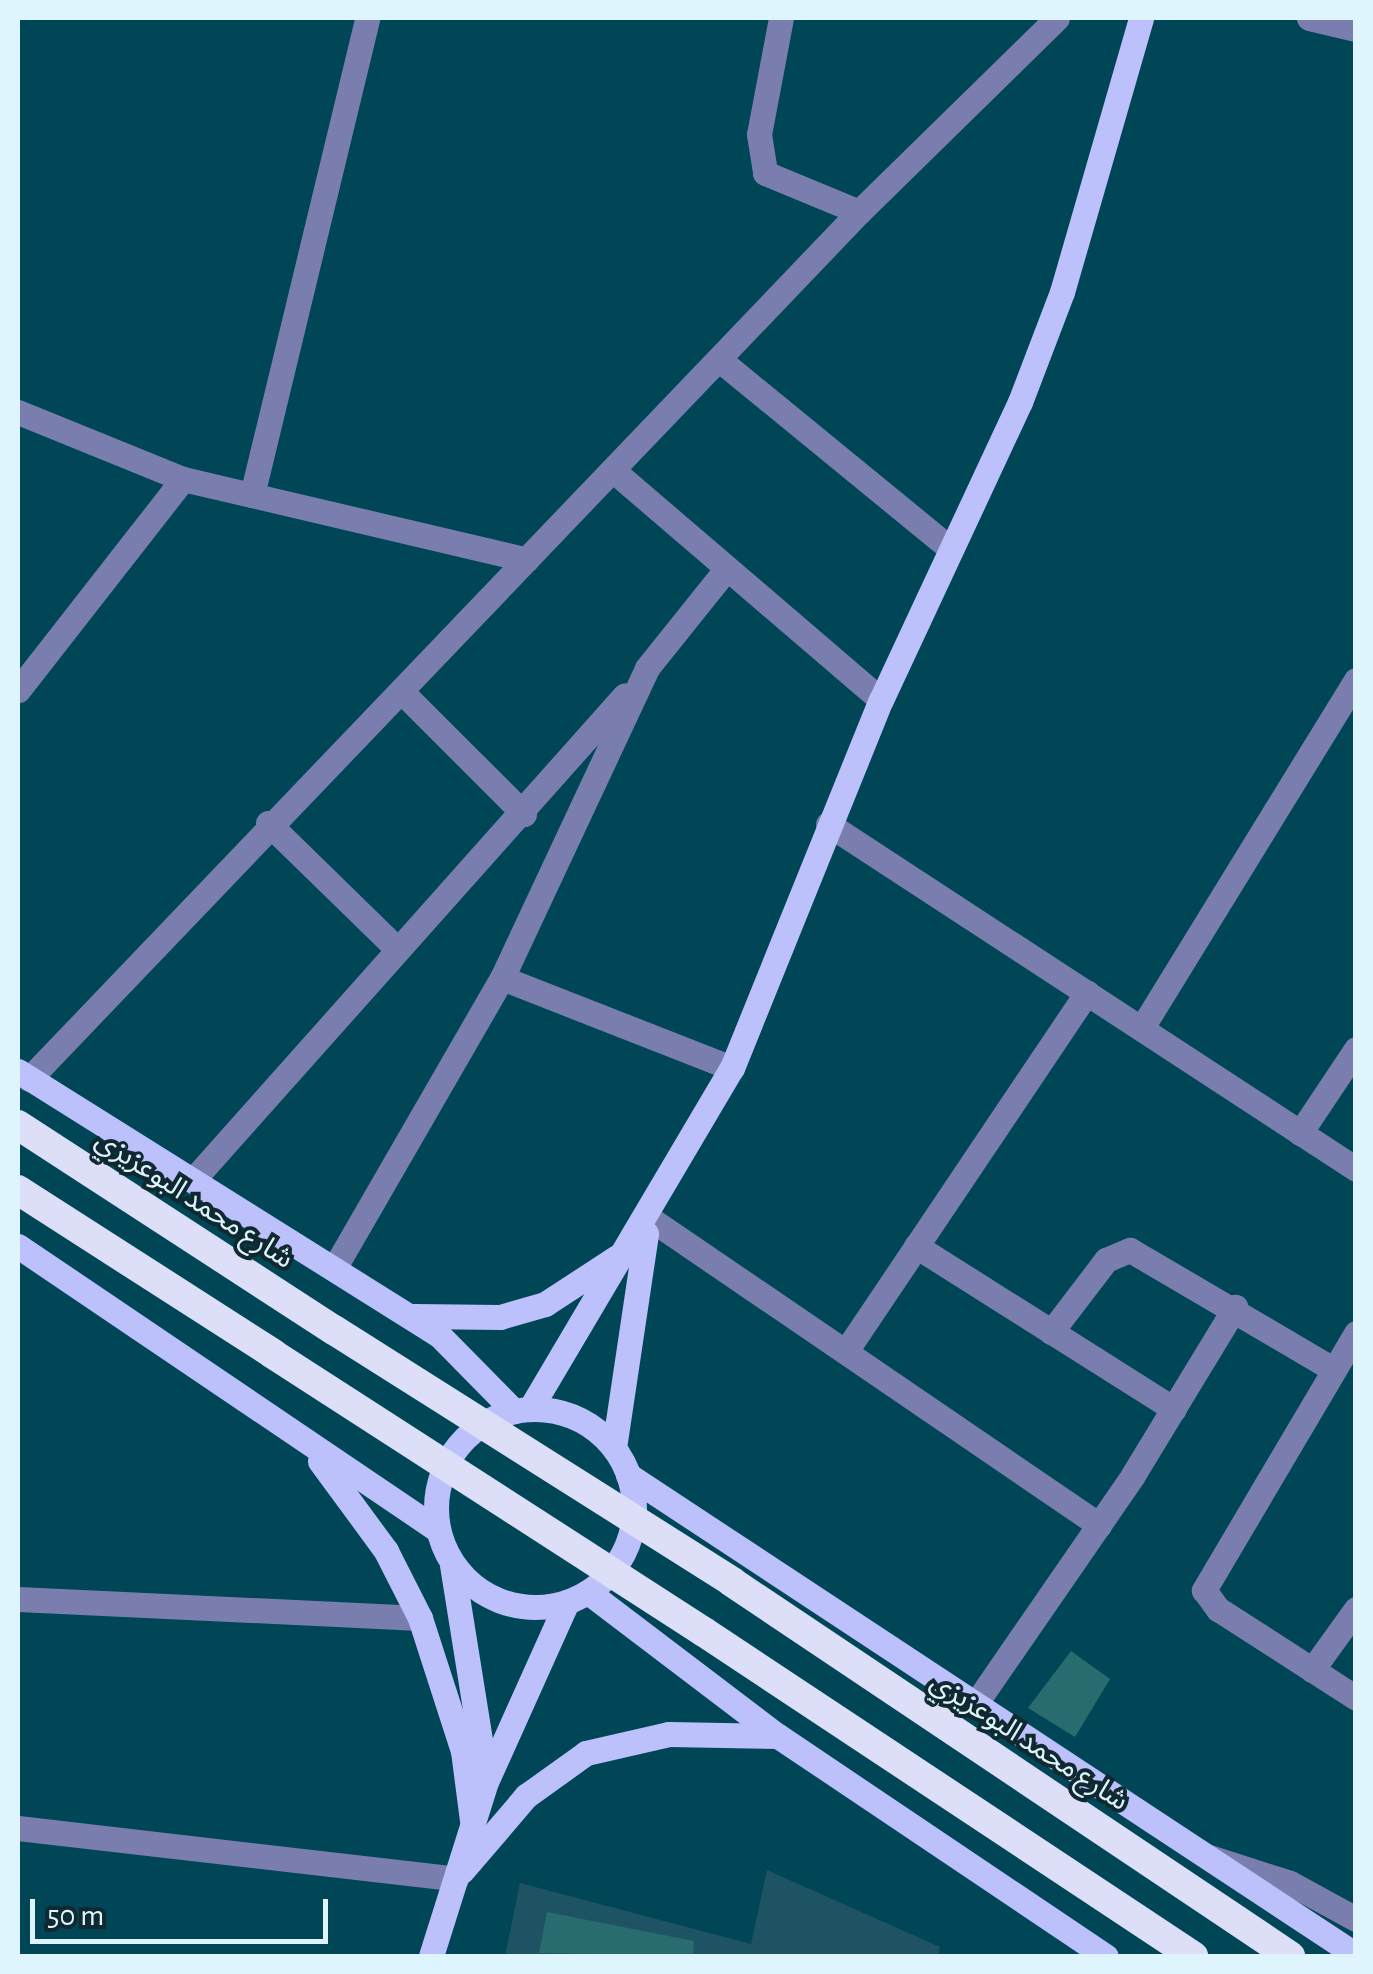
<!DOCTYPE html>
<html>
<head>
<meta charset="utf-8">
<style>
  body { margin:0 }
  #map { position:relative; width:1373px; height:1974px; overflow:hidden; background:#004656; font-family:"Alegreya Sans","Noto Sans Arabic",sans-serif }
  div>[style] { position:absolute }
  .built>* { inset:0; background:#1d5362 }
  .building>* { inset:0; background:#286c6f }
  .minor>* { height:25px; margin:-12.5px; padding:0 12.5px; transform-origin:12.5px; border-radius:12.5px; background:#7a7eae }
  .major>* { height:25px; margin:-12.5px; padding:0 12.5px; transform-origin:12.5px; border-radius:12.5px; background:#bcc1fc }
  .major>.ring { margin:-12.5px; padding:0; box-sizing:content-box; background:none; border:25px solid #bcc1fc; border-radius:50% }
  .highway>* { height:30px; margin:-15px; padding:0 15px; transform-origin:15px; border-radius:15px; background:#dcdff7 }
  .highway-bridge>* { height:30px; margin:-15px; padding:0 15px; transform-origin:15px; border-radius:15px; background:#dcdff7 }
  span { translate:-50% -50%; white-space:nowrap; text-align:center; line-height:1.15; -webkit-text-stroke:8px #102930; paint-order:stroke }
  .street-label { font-size:28px; color:#def5fd }
  .frame { position:absolute; inset:0; border:20px solid #def5fd; pointer-events:none }
  .scale { position:absolute; left:30px; top:1899px; width:298px; height:45px; box-sizing:border-box; border:5px solid #def5fd; border-top:0; padding-left:12px; font-size:30px; line-height:35px; white-space:nowrap; color:#def5fd; -webkit-text-stroke:8px #102930; paint-order:stroke }
</style>
</head>
<body>
<div id="map">
  <div class="built">
    <div style="clip-path:polygon(767px 1870px,940px 1947px,938px 1956px,505px 1956px,520px 1883px,751px 1944px)"></div>
  </div>
  <div class="building">
    <div style="clip-path:polygon(1071px 1651px,1110px 1679px,1075px 1737px,1028px 1708px)"></div>
    <div style="clip-path:polygon(547px 1912px,694px 1941px,693px 1956px,539px 1953px)"></div>
  </div>
  <div class="minor">
    <div style="left:781px;top:18px;width:118px;rotate:100.7deg"></div>
    <div style="left:759px;top:134px;width:39px;rotate:81deg"></div>
    <div style="left:765px;top:173px;width:102px;rotate:22.5deg"></div>
    <div style="left:1309px;top:18px;width:48px;rotate:13.2deg"></div>
    <div style="left:721px;top:361px;width:293px;rotate:39.3deg"></div>
    <div style="left:18px;top:412px;width:178px;rotate:22.1deg"></div>
    <div style="left:183px;top:479px;width:268px;rotate:128deg"></div>
    <div style="left:615px;top:472px;width:350px;rotate:40.6deg"></div>
    <div style="left:183px;top:479px;width:353px;rotate:13.2deg"></div>
    <div style="left:252px;top:495px;width:491px;rotate:-76.4deg"></div>
    <div style="left:401px;top:691px;width:174px;rotate:45deg"></div>
    <div style="left:268px;top:823px;width:177px;rotate:44.3deg"></div>
    <div style="left:828px;top:824px;width:631px;rotate:33.16deg"></div>
    <div style="left:502px;top:978px;width:247px;rotate:21.4deg"></div>
    <div style="left:1143px;top:1026px;width:406px;rotate:-58.4deg"></div>
    <div style="left:29px;top:1079px;width:1200px;rotate:-46.25deg"></div>
    <div style="left:859px;top:212px;width:277px;rotate:-44.4deg"></div>
    <div style="left:1300px;top:1133px;width:101px;rotate:-56.3deg"></div>
    <div style="left:193px;top:1180px;width:649px;rotate:-48.31deg"></div>
    <div style="left:649px;top:1218px;width:545px;rotate:34.3deg"></div>
    <div style="left:916px;top:1246px;width:305px;rotate:32.3deg"></div>
    <div style="left:335px;top:1267px;width:334px;rotate:-60deg"></div>
    <div style="left:502px;top:978px;width:342px;rotate:-64.9deg"></div>
    <div style="left:647px;top:668px;width:123px;rotate:-51.3deg"></div>
    <div style="left:1051px;top:1332px;width:91px;rotate:-52.6deg"></div>
    <div style="left:1106px;top:1260px;width:26px;rotate:-23deg"></div>
    <div style="left:1130px;top:1250px;width:235px;rotate:30.4deg"></div>
    <div style="left:1356px;top:1333px;width:299px;rotate:120.6deg"></div>
    <div style="left:1204px;top:1590px;width:24px;rotate:54deg"></div>
    <div style="left:1218px;top:1609px;width:164px;rotate:32.8deg"></div>
    <div style="left:846px;top:1351px;width:432px;rotate:-56.1deg"></div>
    <div style="left:18px;top:1599px;width:402px;rotate:2.7deg"></div>
    <div style="left:1312px;top:1670px;width:75px;rotate:-54.2deg"></div>
    <div style="left:976px;top:1703px;width:277px;rotate:-55.4deg"></div>
    <div style="left:1133px;top:1475px;width:197px;rotate:-58.7deg"></div>
    <div style="left:18px;top:1828px;width:441px;rotate:6.6deg"></div>
    <div style="left:1209px;top:1857px;width:85px;rotate:17.8deg"></div>
    <div style="left:1290px;top:1883px;width:75px;rotate:28.6deg"></div>
  </div>
  <div class="major">
    <div style="left:18px;top:1071px;width:497px;rotate:32.1deg"></div>
    <div style="left:439px;top:1335px;width:107px;rotate:45.4deg"></div>
    <div style="left:18px;top:1246px;width:507px;rotate:34.07deg"></div>
    <div style="left:414px;top:1316px;width:86px;rotate:0.7deg"></div>
    <div style="left:500px;top:1317px;width:47px;rotate:-16.1deg"></div>
    <div style="left:545px;top:1304px;width:86px;rotate:-33.1deg"></div>
    <div style="left:530px;top:1409px;width:396px;rotate:-59.4deg"></div>
    <div style="left:732px;top:1068px;width:397px;rotate:-68deg"></div>
    <div style="left:881px;top:700px;width:329px;rotate:-65deg"></div>
    <div style="left:1020px;top:402px;width:118px;rotate:-69.1deg"></div>
    <div style="left:1062px;top:292px;width:285px;rotate:-73.9deg"></div>
    <div class="ring" style="left:436px;top:1409px;width:173px;height:173px"></div>
    <div style="left:614px;top:1448px;width:217px;rotate:-81.5deg"></div>
    <div style="left:320px;top:1461px;width:112px;rotate:53.7deg"></div>
    <div style="left:386px;top:1551px;width:75px;rotate:63.1deg"></div>
    <div style="left:420px;top:1618px;width:140px;rotate:72.1deg"></div>
    <div style="left:463px;top:1751px;width:70px;rotate:82.6deg"></div>
    <div style="left:628px;top:1475px;width:872px;rotate:33.4deg"></div>
    <div style="left:452px;top:1565px;width:210px;rotate:80.9deg"></div>
    <div style="left:588px;top:1592px;width:238px;rotate:37.2deg"></div>
    <div style="left:778px;top:1736px;width:395px;rotate:33.9deg"></div>
    <div style="left:462px;top:1871px;width:99px;rotate:-49.5deg"></div>
    <div style="left:526px;top:1796px;width:74px;rotate:-35.6deg"></div>
    <div style="left:586px;top:1753px;width:85px;rotate:-12.9deg"></div>
    <div style="left:669px;top:1734px;width:109px;rotate:1.1deg"></div>
    <div style="left:431px;top:1956px;width:182px;rotate:-72.5deg"></div>
    <div style="left:486px;top:1782px;width:197px;rotate:-65.8deg"></div>
  </div>
  <div class="highway">
    <div style="left:18px;top:1125px;width:377px;rotate:33deg"></div>
    <div style="left:18px;top:1190px;width:303px;rotate:32.7deg"></div>
    <div style="left:732px;top:1582px;width:672px;rotate:33.83deg"></div>
    <div style="left:704px;top:1632px;width:587px;rotate:33.53deg"></div>
  </div>
  <div class="highway-bridge">
    <div style="left:334px;top:1330px;width:471px;rotate:32.3deg"></div>
    <div style="left:273px;top:1354px;width:513px;rotate:32.82deg"></div>
  </div>
  <div class="street-label">
    <span style="left:194px;top:1200px;rotate:33deg">شارع محمد البوعزيزي</span>
    <span style="left:1029px;top:1742px;rotate:33deg">شارع محمد البوعزيزي</span>
  </div>
  <div class="frame"></div>
  <div class="scale">50 m</div>
</div>
</body>
</html>
